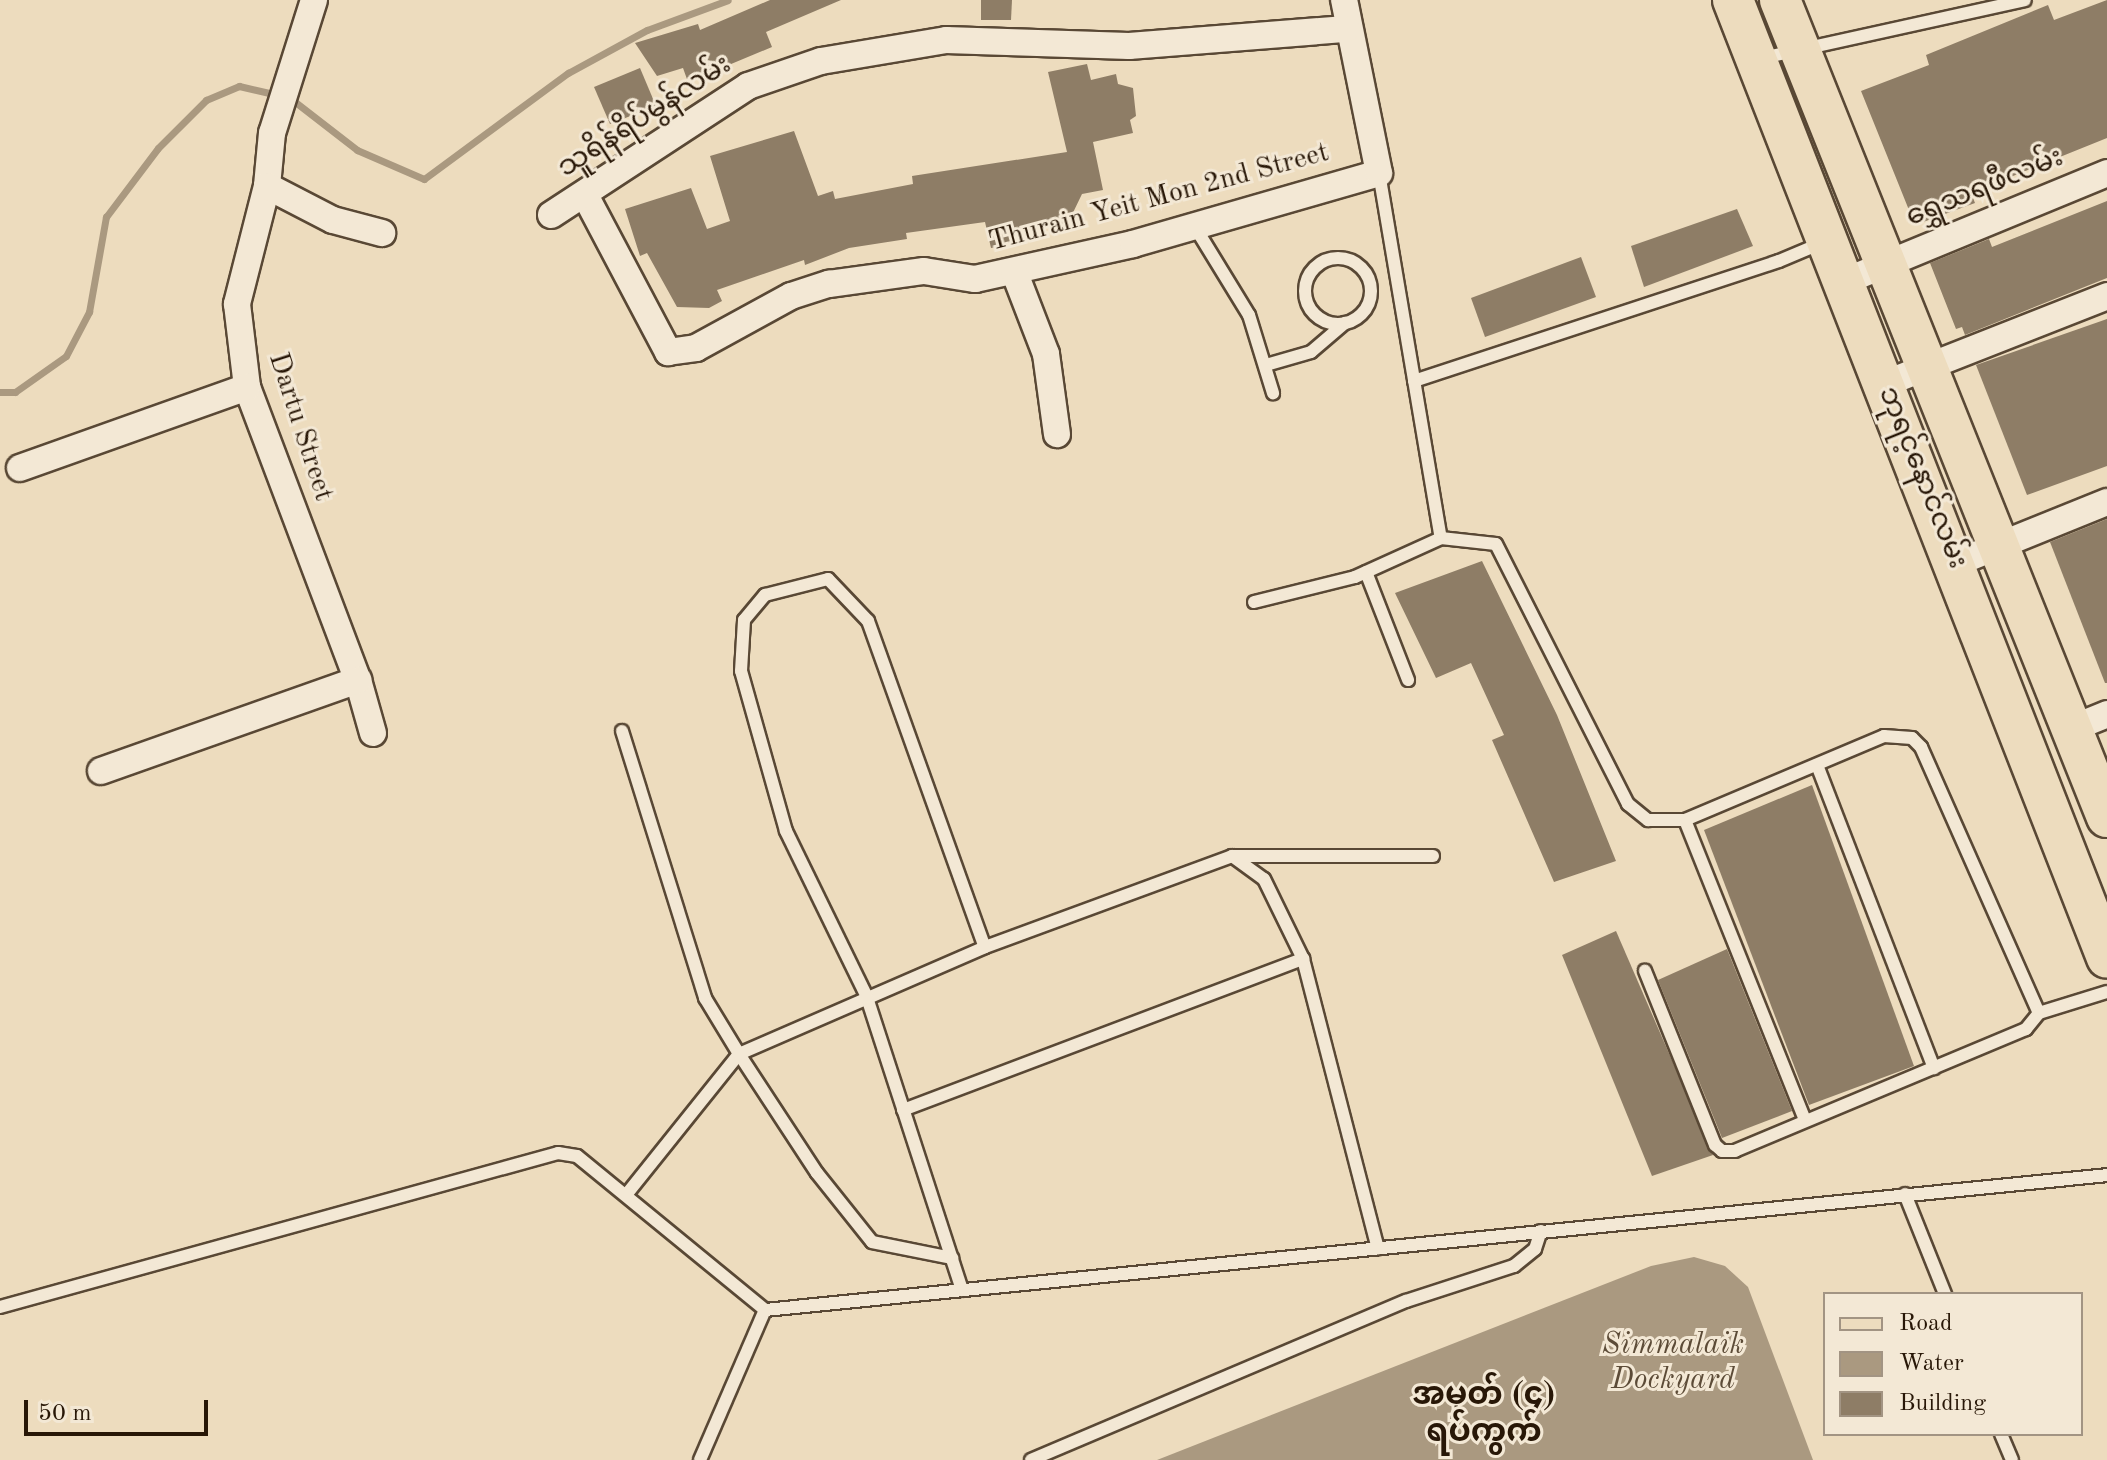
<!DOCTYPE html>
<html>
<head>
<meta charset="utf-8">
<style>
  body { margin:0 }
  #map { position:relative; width:2107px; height:1460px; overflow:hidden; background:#eddcbe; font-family:"Old Standard TT","Noto Sans Myanmar",serif }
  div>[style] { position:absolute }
  .water>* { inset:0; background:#aa9980 }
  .stream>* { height:7px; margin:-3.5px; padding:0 3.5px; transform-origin:3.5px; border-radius:3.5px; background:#aa9980 }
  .building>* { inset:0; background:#8e7d66 }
  .roads { filter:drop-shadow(2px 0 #594835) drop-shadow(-2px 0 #594835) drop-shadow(0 2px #594835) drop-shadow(0 -2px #594835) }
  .lane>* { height:12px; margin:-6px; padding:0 6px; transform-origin:6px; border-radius:6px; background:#f3e8d5 }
  .lane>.ring { margin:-6px; padding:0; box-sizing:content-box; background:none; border:12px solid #f3e8d5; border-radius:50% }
  .street>* { height:26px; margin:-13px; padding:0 13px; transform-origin:13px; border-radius:13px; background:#f3e8d5 }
  .primary>* { height:40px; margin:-20px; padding:0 20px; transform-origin:20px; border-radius:20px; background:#eddcbe }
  span { translate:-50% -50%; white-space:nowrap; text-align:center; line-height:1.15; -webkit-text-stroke:6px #f3e8d5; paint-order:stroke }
  .street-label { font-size:28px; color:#281707 }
  .water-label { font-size:30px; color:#5c4b37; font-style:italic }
  .quarter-label { font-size:32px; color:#281707; font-weight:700 }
  .legend { position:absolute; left:1823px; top:1292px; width:260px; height:144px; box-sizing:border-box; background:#f3e8d5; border:2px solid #a29483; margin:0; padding:10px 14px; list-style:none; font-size:24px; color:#281707 }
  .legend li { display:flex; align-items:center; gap:16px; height:40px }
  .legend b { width:40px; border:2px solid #a29483 }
  .scale { position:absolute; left:24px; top:1400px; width:184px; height:36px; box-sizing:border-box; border:4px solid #281707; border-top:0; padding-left:10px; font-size:24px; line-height:28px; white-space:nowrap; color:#281707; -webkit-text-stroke:6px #f3e8d5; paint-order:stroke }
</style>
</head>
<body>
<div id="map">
  <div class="water">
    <div style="clip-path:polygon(1694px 1257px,1725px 1266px,1748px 1287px,1813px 1460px,1157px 1460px,1651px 1266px)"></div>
  </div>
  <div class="stream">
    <div style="left:290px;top:98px;width:85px;rotate:37.8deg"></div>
    <div style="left:357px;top:150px;width:73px;rotate:23.4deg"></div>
    <div style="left:424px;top:179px;width:179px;rotate:-36.4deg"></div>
    <div style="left:568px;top:73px;width:90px;rotate:-28.6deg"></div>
    <div style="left:647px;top:30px;width:86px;rotate:-20.3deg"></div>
    <div style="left:0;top:392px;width:15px"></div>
    <div style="left:15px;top:392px;width:62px;rotate:-35.2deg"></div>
    <div style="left:66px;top:356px;width:50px;rotate:-62.4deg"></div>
    <div style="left:89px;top:312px;width:97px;rotate:-79.9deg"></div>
    <div style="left:106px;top:217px;width:86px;rotate:-53deg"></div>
    <div style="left:158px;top:148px;width:68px;rotate:-45deg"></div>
    <div style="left:206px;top:100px;width:36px;rotate:-23deg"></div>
    <div style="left:239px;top:86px;width:40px;rotate:13deg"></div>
  </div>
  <div class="building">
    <div style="clip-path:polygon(770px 0,841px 0,766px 32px,772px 47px,688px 82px,683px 68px,657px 76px,635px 43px,698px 24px,700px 30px)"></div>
    <div style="clip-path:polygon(981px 0,1012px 0,1011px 20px,981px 20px)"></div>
    <div style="clip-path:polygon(2107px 0,2107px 138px,1971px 193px,1975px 203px,1915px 225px,1861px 91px,1929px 65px,1926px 55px,2048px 5px,2054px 20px)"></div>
    <div style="clip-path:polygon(1087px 64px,1091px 80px,1116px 74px,1118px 84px,1133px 88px,1136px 116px,1130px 120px,1133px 133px,1093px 142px,1103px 190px,1082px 194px,1068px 223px,1024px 230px,1018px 243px,991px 248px,985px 222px,906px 233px,907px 239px,849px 248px,805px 265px,804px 260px,717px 290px,722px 301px,709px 308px,677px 307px,647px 253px,640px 256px,625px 209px,691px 188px,707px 229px,730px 221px,710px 156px,794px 131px,818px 196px,833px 191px,835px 199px,913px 184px,912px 176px,1067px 152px,1048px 72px)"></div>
    <div style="clip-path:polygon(640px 68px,656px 106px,610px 124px,594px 87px)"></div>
    <div style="clip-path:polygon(2107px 201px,2107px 278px,1965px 335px,1962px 327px,1956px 329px,1930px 263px,1989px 239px,1992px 247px)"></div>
    <div style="clip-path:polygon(1737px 209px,1753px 246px,1644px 287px,1631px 246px)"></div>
    <div style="clip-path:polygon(1581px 257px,1596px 297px,1485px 337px,1471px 298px)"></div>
    <div style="clip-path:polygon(2107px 319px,2107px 466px,2027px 495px,1976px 365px)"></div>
    <div style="clip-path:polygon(2107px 519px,2107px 683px,2105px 683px,2050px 542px)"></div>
    <div style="clip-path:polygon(1482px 561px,1557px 715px,1616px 861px,1554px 882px,1492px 740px,1504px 735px,1471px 663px,1436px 678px,1395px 593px)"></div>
    <div style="clip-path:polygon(1812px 785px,1914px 1066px,1809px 1105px,1704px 830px)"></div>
    <div style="clip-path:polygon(1616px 931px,1713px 1155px,1652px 1176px,1562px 955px)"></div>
    <div style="clip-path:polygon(1727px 949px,1792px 1111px,1722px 1138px,1658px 980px)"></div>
  </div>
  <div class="roads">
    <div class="lane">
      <div style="left:1762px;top:58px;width:269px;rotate:-12.4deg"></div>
      <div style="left:1379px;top:173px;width:370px;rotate:80.4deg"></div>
      <div style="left:1195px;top:227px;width:103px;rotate:58.5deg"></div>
      <div style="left:1249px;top:315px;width:82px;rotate:72.9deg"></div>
      <div class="ring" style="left:1305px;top:258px;width:54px;height:54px"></div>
      <div style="left:1266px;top:365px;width:47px;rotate:-16.1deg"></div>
      <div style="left:1311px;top:352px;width:45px;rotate:-40.5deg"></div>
      <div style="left:1414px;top:381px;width:384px;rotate:-18.2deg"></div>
      <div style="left:1779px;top:261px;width:49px;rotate:-22.9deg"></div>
      <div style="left:1366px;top:572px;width:116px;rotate:68.7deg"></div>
      <div style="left:1254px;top:602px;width:104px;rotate:-13.9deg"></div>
      <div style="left:1355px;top:577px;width:94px;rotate:-24.4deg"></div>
      <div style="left:1441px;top:538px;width:55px;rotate:6.2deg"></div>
      <div style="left:1496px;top:544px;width:292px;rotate:63.1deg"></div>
      <div style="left:1628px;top:804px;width:26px;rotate:39deg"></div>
      <div style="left:1648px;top:820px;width:37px"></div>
      <div style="left:1685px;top:820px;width:216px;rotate:-22.9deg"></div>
      <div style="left:1884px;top:736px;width:28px;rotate:4deg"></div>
      <div style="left:1912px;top:738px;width:13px;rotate:45deg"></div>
      <div style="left:1921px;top:747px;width:291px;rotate:66.1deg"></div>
      <div style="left:2039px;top:1013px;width:21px;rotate:129deg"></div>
      <div style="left:2026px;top:1029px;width:316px;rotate:157.3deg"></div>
      <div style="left:1735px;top:1151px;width:13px;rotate:180deg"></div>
      <div style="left:1722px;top:1151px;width:9px;rotate:-139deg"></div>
      <div style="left:1715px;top:1145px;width:188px;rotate:-111.9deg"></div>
      <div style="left:622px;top:731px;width:280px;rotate:72.7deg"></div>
      <div style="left:705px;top:998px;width:66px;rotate:58.7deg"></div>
      <div style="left:739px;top:1054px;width:142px;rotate:56.8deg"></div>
      <div style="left:817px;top:1173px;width:88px;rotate:51.4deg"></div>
      <div style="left:872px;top:1242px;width:82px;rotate:11.3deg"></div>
      <div style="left:1817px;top:765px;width:325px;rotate:68.9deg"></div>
      <div style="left:1685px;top:820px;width:321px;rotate:68.2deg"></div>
      <div style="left:1232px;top:856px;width:39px;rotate:36deg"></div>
      <div style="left:1264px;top:879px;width:89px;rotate:64deg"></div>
      <div style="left:1303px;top:959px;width:299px;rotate:75.5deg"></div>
      <div style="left:2039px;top:1013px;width:71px;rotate:-17.2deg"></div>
      <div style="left:903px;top:1110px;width:428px;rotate:-20.7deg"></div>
      <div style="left:1905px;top:1194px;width:108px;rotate:68.2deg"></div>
      <div style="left:626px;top:1195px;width:181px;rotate:-51.3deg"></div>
      <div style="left:739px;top:1054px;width:268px;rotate:-23.5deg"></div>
      <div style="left:985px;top:947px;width:263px;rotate:-20.2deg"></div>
      <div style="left:1232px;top:856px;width:201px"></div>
      <div style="left:962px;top:1290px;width:308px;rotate:-108deg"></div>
      <div style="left:867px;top:997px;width:185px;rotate:-116deg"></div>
      <div style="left:786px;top:831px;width:166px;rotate:-105.7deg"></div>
      <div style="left:741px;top:671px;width:51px;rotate:-86.6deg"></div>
      <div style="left:744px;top:620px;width:33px;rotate:-50deg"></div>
      <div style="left:765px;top:595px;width:65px;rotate:-14.3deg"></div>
      <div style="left:828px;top:579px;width:58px;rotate:46.4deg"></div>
      <div style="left:868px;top:621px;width:346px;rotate:70.3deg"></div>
      <div style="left:0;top:1307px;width:579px;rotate:-15.43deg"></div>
      <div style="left:558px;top:1153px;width:19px;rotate:9deg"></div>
      <div style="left:577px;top:1156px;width:243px;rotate:39.3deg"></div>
      <div style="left:765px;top:1310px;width:1349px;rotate:-5.74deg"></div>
      <div style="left:2001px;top:1434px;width:28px;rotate:67deg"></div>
      <div style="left:700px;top:1460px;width:163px;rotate:-66.6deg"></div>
      <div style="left:1031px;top:1460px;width:407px;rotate:-23deg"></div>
      <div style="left:1406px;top:1301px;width:114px;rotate:-18deg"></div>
      <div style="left:1514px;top:1266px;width:27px;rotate:-39deg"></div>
      <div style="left:1535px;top:1249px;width:19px;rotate:-72deg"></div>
    </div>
    <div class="street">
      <div style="left:314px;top:0;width:139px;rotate:107.5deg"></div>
      <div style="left:272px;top:133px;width:53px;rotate:95.4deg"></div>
      <div style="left:267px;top:186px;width:122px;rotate:104.3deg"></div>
      <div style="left:237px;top:304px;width:84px;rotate:83.1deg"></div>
      <div style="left:247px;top:387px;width:313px;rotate:69.3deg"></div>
      <div style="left:358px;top:680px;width:55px;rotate:74.2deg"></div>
      <div style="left:267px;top:186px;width:74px;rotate:27.3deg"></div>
      <div style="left:333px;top:220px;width:51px;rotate:14.9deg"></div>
      <div style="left:585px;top:195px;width:178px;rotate:62.1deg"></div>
      <div style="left:668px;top:352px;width:28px;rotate:-8deg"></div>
      <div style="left:696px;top:348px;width:108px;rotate:-28.7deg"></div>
      <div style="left:791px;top:296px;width:40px;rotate:-18deg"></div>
      <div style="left:829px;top:284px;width:96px;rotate:-7.8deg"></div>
      <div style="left:924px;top:271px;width:52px;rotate:8.9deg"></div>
      <div style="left:975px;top:279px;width:162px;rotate:-12.5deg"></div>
      <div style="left:1133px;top:244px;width:256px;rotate:-16.1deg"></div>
      <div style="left:1379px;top:173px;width:177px;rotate:-101.4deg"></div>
      <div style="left:551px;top:215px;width:235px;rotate:-33.2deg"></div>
      <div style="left:748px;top:86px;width:77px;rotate:-18.9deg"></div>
      <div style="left:821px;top:61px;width:127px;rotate:-9.5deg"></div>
      <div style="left:946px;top:40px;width:183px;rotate:1.9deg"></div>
      <div style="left:1129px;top:46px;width:218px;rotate:-4.5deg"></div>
      <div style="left:1014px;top:271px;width:89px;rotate:68.9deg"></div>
      <div style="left:1046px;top:354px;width:81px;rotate:82.2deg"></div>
      <div style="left:1843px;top:282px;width:286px;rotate:-22.4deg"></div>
      <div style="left:1884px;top:384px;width:240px;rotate:-21.5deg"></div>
      <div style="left:20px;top:468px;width:241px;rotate:-19.6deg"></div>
      <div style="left:1956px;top:563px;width:163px;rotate:-22deg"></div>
      <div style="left:2073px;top:728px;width:37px;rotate:-22deg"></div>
      <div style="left:101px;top:771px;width:273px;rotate:-19.5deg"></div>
    </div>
    <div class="primary">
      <div style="left:1733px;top:0;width:1028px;rotate:68.67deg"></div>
      <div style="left:1780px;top:0;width:880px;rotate:68.19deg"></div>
    </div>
  </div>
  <div class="street-label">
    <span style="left:645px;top:117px;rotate:-33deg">သူရိန်ရိပ်မွန်လမ်း</span>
    <span style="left:1985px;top:188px;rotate:-22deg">ရွှေသရဖီလမ်း</span>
    <span style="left:1159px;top:198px;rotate:-15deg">Thurain Yeit Mon 2nd Street</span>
    <span style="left:300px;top:427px;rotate:72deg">Dartu Street</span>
    <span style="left:1922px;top:478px;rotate:68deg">ဘုရင့်နောင်လမ်း</span>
  </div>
  <div class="water-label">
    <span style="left:1673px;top:1362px">Simmalaik<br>Dockyard</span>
  </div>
  <div class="quarter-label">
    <span style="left:1484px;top:1415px">အမှတ် (၄)<br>ရပ်ကွက်</span>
  </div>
  <ul class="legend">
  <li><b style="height:10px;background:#eddcbe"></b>Road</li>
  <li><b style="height:22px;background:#aa9980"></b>Water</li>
  <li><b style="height:22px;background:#8e7d66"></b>Building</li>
  </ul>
  <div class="scale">50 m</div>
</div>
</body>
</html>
